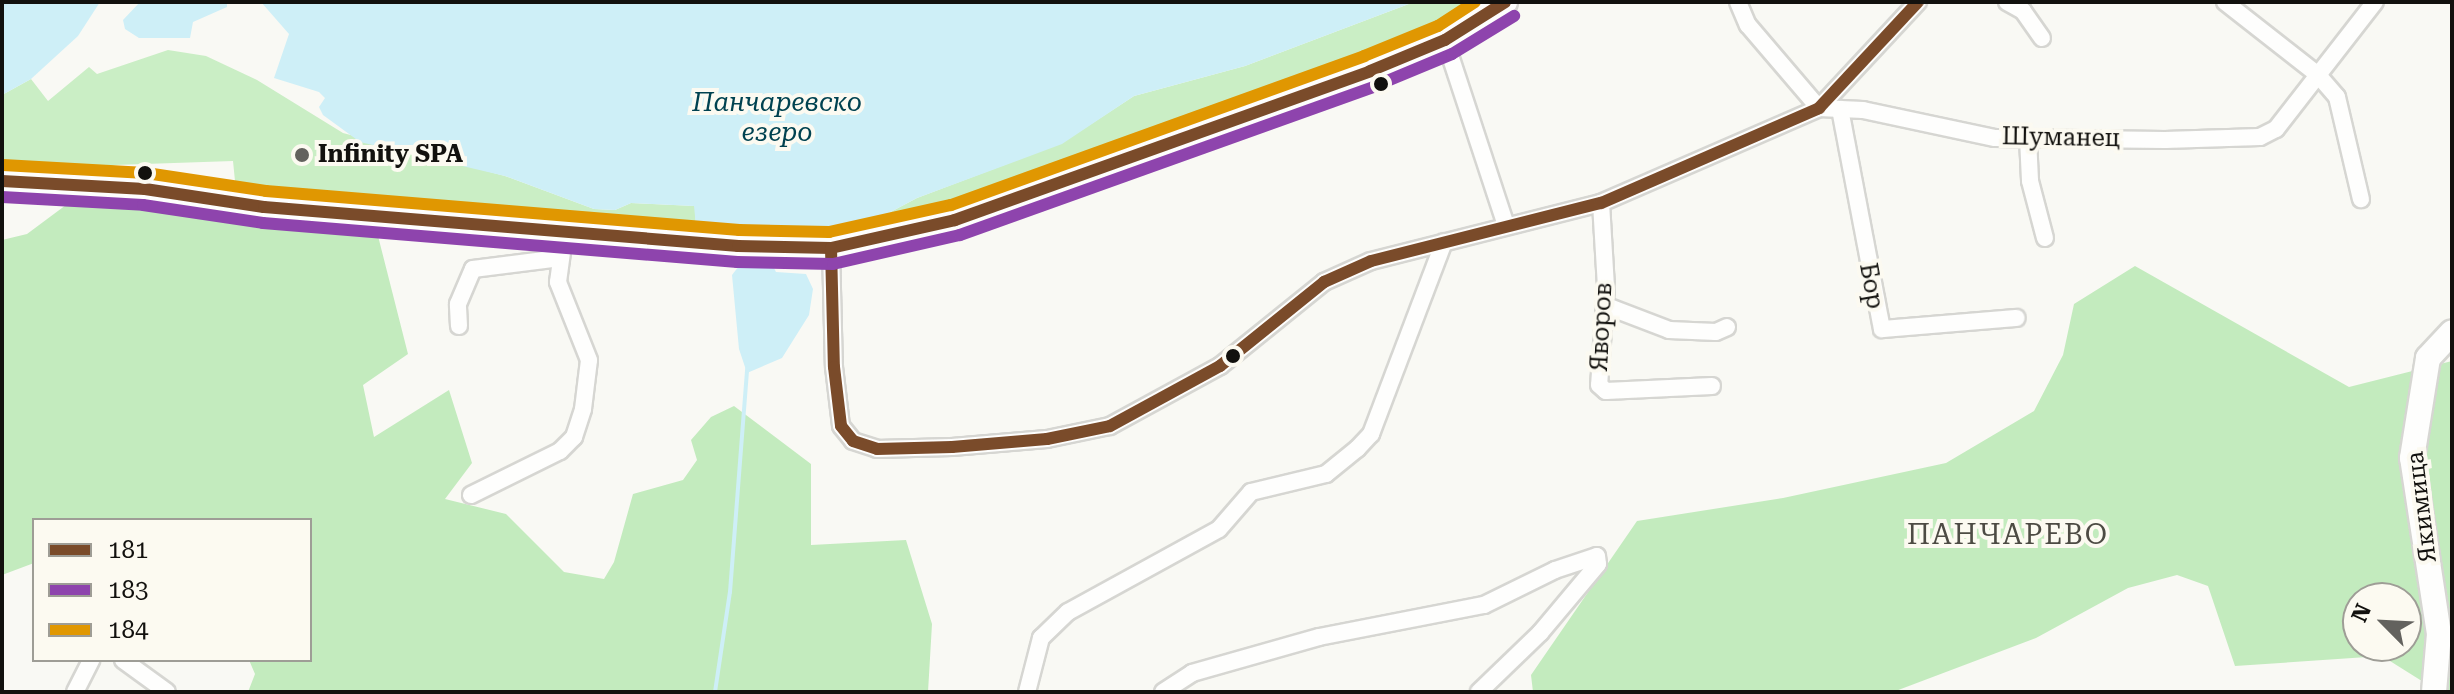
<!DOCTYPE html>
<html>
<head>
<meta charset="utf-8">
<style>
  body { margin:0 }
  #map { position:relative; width:2454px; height:694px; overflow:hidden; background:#f9f9f4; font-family:"Roboto Serif",serif }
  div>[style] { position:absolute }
  .green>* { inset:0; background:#caeec5 }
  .forest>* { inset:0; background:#c3ebbe }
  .water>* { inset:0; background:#ceeff7 }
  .stream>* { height:4px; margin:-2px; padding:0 2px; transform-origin:2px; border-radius:2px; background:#ceeff7 }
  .roads { filter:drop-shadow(2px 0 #d6d6d2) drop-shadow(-2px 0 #d6d6d2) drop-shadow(0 2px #d6d6d2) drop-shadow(0 -2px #d6d6d2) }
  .street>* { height:16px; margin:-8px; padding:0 8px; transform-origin:8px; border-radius:8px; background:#fefefd }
  .secondary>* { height:24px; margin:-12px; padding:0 12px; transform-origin:12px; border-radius:12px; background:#fefefd }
  .bus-1>* { height:12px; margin:-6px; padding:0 6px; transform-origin:6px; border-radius:6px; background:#7a4b2a }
  .bus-2>* { height:12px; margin:-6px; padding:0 6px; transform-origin:6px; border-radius:6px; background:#8e44ad }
  .bus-3>* { height:12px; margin:-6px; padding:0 6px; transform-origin:6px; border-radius:6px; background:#e09701 }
  .dots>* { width:22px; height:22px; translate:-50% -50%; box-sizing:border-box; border:4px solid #fcfaf1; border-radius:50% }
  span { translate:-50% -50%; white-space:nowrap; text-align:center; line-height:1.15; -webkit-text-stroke:8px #fcfaf1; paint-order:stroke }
  .street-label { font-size:24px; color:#12110e }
  .poi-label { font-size:24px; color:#12110e; font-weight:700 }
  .left { translate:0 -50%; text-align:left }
  .water-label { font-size:26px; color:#004250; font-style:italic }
  .quarter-label { font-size:28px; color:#4d4b44; letter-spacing:2px }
  .frame { position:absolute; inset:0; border:4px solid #12110e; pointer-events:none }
  .legend { position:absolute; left:32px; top:518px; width:280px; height:144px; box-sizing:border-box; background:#fcfaf1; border:2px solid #9e9d96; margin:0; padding:10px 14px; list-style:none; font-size:24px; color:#12110e }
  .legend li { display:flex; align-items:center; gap:16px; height:40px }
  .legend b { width:40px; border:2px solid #9e9d96 }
  .north { position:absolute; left:2342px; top:582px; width:80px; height:80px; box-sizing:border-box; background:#fcfaf1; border:2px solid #9e9d96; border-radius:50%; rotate:294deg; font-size:22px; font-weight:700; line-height:32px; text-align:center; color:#12110e }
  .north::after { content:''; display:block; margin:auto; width:28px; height:36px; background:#63625e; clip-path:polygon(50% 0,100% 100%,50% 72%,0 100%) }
</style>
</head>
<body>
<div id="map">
  <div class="green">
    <div style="clip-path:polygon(1414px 2px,1479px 2px,1385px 51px,1229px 101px,961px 211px,864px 226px,917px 198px,1062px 143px,1134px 96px,1245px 66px)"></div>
    <div style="clip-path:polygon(168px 50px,206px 56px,257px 80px,343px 133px,505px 176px,594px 209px,615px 210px,631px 203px,695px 206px,696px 226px,549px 219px,342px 198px,235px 181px,233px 161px,115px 165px,85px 176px,2px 174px,2px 95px,31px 79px,48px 101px,89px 67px,97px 74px)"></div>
  </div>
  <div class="forest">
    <div style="clip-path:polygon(70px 202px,377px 232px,408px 354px,363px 385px,374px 437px,449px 390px,472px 463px,445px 499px,506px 514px,564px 572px,604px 579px,614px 562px,633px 494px,683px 480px,697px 460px,691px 440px,711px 417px,734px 406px,811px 464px,811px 545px,906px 540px,932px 624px,928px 692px,248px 692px,255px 674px,249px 660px,310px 660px,310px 520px,34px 520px,34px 563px,2px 575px,2px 240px,27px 234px)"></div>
    <div style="clip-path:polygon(evenodd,2135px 266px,2349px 387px,2452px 361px,2452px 692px,2428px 692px,2425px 683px,2382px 656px,2235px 666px,2208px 586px,2177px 575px,2128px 588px,2036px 638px,1893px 692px,1533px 692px,1531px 675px,1637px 521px,1783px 498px,1946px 463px,2034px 411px,2063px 355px,2074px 304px,2135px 266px,2358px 598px,2406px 598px,2406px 646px,2358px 646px,2358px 598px)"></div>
  </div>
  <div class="water">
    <div style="clip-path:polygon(2px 2px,100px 2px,78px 36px,31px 79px,2px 95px)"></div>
    <div style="clip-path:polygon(140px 2px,227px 2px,227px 7px,193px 22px,190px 38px,139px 38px,125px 29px,123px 20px)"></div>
    <div style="clip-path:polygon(261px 2px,1414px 2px,1245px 66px,1134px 96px,1062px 144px,917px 198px,864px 226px,798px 232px,772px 264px,776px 272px,806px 274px,813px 289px,809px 315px,782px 358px,747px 373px,739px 349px,732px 275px,742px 262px,744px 230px,696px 226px,694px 206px,631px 203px,615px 210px,594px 209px,505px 176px,360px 142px,323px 115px,319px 107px,325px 98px,319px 92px,274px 78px,289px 34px)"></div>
  </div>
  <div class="stream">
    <div style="left:715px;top:692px;width:101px;rotate:-81.5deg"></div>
    <div style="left:730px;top:592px;width:224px;rotate:-85.6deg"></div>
  </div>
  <div class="roads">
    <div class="street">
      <div style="left:1738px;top:2px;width:25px;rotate:67deg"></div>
      <div style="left:1748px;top:25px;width:109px;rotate:49.5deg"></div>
      <div style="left:1819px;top:108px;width:44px;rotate:2.6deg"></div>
      <div style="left:1863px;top:110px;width:135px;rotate:12deg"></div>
      <div style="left:1995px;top:138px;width:170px;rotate:0.7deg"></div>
      <div style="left:2165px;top:140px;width:95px;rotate:-1.8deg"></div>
      <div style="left:2260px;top:137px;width:18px;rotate:-27deg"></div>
      <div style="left:2276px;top:129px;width:161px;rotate:-52.1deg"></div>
      <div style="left:2007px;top:2px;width:18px;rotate:29deg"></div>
      <div style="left:2023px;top:11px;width:33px;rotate:55deg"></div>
      <div style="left:2225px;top:2px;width:118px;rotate:38.1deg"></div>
      <div style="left:2318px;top:75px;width:29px;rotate:49deg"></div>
      <div style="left:2337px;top:97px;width:105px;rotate:76.8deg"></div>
      <div style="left:1445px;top:40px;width:195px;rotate:71.8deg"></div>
      <div style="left:1840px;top:109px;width:224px;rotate:79.2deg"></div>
      <div style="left:1882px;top:329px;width:135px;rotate:-4.7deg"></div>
      <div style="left:2028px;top:138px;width:43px;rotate:87.3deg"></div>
      <div style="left:2030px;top:181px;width:59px;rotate:75.3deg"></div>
      <div style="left:1601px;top:203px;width:83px;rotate:86.6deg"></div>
      <div style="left:1606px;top:286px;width:99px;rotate:94deg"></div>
      <div style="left:1599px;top:385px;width:9px;rotate:41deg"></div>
      <div style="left:1606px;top:391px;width:106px;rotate:-2.7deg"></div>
      <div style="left:831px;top:248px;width:119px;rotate:88.6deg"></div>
      <div style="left:834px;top:367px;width:59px;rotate:83.2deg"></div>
      <div style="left:841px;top:426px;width:19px;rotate:51deg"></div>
      <div style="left:853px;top:441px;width:25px;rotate:18deg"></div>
      <div style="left:877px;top:449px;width:75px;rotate:-1.5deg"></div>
      <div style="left:952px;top:447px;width:95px;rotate:-4.8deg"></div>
      <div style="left:1047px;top:439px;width:64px;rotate:-11.7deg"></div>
      <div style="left:1110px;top:426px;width:125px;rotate:-28.6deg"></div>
      <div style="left:1220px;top:366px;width:134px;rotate:-38.9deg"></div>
      <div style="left:1324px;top:282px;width:51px;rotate:-24.1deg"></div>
      <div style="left:1371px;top:261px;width:237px;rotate:-14.2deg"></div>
      <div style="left:1601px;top:203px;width:238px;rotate:-23.5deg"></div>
      <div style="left:1819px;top:108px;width:145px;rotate:-47deg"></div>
      <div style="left:1604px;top:305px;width:70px;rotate:21deg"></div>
      <div style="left:1669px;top:330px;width:47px;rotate:2.4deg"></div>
      <div style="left:1716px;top:332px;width:12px;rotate:-24deg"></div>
      <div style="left:459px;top:326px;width:22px;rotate:-93deg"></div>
      <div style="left:458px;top:304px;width:38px;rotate:-67deg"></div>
      <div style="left:473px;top:269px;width:88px;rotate:-7.2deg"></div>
      <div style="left:471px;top:495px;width:99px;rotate:-26.3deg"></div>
      <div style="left:560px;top:451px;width:20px;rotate:-45deg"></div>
      <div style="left:574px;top:437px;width:29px;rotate:-72deg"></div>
      <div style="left:583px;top:409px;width:49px;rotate:-83deg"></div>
      <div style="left:589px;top:360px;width:84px;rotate:-111.7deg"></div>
      <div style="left:558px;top:282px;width:52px;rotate:-82.3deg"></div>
      <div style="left:123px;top:660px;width:54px;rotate:36deg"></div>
      <div style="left:75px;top:692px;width:36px;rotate:-63deg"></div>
      <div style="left:1027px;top:692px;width:56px;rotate:-75.5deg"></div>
      <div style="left:1041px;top:638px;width:37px;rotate:-44deg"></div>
      <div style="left:1068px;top:612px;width:172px;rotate:-28.8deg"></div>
      <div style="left:1219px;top:529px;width:49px;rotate:-49.1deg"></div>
      <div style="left:1251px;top:492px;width:77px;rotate:-13.5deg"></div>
      <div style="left:1326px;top:474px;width:40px;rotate:-39deg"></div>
      <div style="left:1357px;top:449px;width:21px;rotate:-47deg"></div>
      <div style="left:1371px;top:434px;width:205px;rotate:-69.2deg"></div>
      <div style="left:1163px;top:692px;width:35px;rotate:-33deg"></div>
      <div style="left:1192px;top:673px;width:132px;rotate:-15.8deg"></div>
      <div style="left:1319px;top:637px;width:168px;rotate:-11deg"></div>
      <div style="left:1484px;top:605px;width:79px;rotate:-26.2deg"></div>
      <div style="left:1555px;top:570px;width:44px;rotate:-18.4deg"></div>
      <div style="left:1597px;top:556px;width:8px;rotate:83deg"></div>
      <div style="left:1598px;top:564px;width:90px;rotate:130deg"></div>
      <div style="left:1540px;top:633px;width:85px;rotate:136deg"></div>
    </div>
    <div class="secondary">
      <div style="left:2px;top:181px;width:143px;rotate:3.2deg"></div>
      <div style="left:145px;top:189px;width:120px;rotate:8.6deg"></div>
      <div style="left:264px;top:207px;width:476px;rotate:4.7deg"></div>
      <div style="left:738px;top:246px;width:93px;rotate:1.2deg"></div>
      <div style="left:831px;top:248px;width:127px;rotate:-12.7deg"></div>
      <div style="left:955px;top:220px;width:441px;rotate:-19.7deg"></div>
      <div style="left:1370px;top:71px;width:81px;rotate:-22.5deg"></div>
      <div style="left:1445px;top:40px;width:71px;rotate:-32.3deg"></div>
      <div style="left:2434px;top:692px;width:58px;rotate:-85.1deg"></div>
      <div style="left:2439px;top:634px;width:178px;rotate:-98.7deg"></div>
      <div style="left:2412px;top:458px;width:101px;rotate:-80.9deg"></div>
      <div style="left:2428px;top:358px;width:35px;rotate:-47deg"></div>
    </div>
  </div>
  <div class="bus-1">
    <div style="left:2px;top:181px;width:143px;rotate:3.2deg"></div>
    <div style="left:145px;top:189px;width:120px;rotate:8.6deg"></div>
    <div style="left:264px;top:207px;width:476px;rotate:4.7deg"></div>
    <div style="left:738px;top:246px;width:93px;rotate:1.2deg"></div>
    <div style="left:831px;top:248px;width:127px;rotate:-12.7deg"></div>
    <div style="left:955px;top:220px;width:441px;rotate:-19.7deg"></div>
    <div style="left:1370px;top:71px;width:81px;rotate:-22.5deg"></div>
    <div style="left:1445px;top:40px;width:71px;rotate:-32.3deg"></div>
    <div style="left:831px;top:248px;width:119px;rotate:88.6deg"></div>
    <div style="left:834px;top:367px;width:59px;rotate:83.2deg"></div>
    <div style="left:841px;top:426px;width:19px;rotate:51deg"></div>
    <div style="left:853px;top:441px;width:25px;rotate:18deg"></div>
    <div style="left:877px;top:449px;width:75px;rotate:-1.5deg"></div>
    <div style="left:952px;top:447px;width:95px;rotate:-4.8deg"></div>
    <div style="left:1047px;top:439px;width:64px;rotate:-11.7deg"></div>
    <div style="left:1110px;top:426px;width:125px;rotate:-28.6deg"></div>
    <div style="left:1220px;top:366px;width:134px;rotate:-38.9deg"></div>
    <div style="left:1324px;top:282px;width:51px;rotate:-24.1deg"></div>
    <div style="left:1371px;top:261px;width:237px;rotate:-14.2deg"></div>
    <div style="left:1601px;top:203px;width:238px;rotate:-23.5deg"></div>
    <div style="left:1819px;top:108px;width:145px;rotate:-47deg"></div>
  </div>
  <div class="bus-2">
    <div style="left:2px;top:197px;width:141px;rotate:3.2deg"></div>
    <div style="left:143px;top:205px;width:121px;rotate:8.5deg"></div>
    <div style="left:263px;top:223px;width:476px;rotate:4.7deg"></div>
    <div style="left:737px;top:262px;width:96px;rotate:1.2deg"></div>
    <div style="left:833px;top:264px;width:130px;rotate:-12.9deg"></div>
    <div style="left:960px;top:235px;width:441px;rotate:-19.7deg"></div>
    <div style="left:1375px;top:86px;width:83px;rotate:-22.6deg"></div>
    <div style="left:1452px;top:54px;width:73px;rotate:-31.5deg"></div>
  </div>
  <div class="bus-3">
    <div style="left:3px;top:165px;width:143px;rotate:3.2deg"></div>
    <div style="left:146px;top:173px;width:121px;rotate:8.5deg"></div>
    <div style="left:266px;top:191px;width:475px;rotate:4.7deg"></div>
    <div style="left:739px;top:230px;width:90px;rotate:1.3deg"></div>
    <div style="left:829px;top:232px;width:125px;rotate:-12.5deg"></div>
    <div style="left:951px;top:205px;width:439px;rotate:-19.8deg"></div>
    <div style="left:1364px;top:56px;width:80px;rotate:-22.1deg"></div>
    <div style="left:1438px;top:26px;width:44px;rotate:-33deg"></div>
  </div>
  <div class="dots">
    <div style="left:1381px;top:84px;background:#12110e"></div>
    <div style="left:302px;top:155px;background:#63625e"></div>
    <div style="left:145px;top:173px;background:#12110e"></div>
    <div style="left:1233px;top:356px;background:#12110e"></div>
  </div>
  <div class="street-label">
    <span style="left:2061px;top:138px;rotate:1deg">Шуманец</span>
    <span style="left:1871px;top:286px;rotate:80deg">Бор</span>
    <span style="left:1602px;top:327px;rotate:-87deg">Яворов</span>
    <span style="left:2422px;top:507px;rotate:-97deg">Якимица</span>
  </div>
  <div class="poi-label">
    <span class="left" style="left:318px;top:155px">Infinity SPA</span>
  </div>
  <div class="water-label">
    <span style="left:777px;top:118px">Панчаревско<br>езеро</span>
  </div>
  <div class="quarter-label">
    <span style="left:2008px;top:535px">ПАНЧАРЕВО</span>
  </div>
  <div class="frame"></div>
  <ul class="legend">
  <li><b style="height:10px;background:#7a4b2a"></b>181</li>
  <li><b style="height:10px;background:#8e44ad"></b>183</li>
  <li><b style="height:10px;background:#e09701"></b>184</li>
  </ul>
  <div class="north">N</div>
</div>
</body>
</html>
